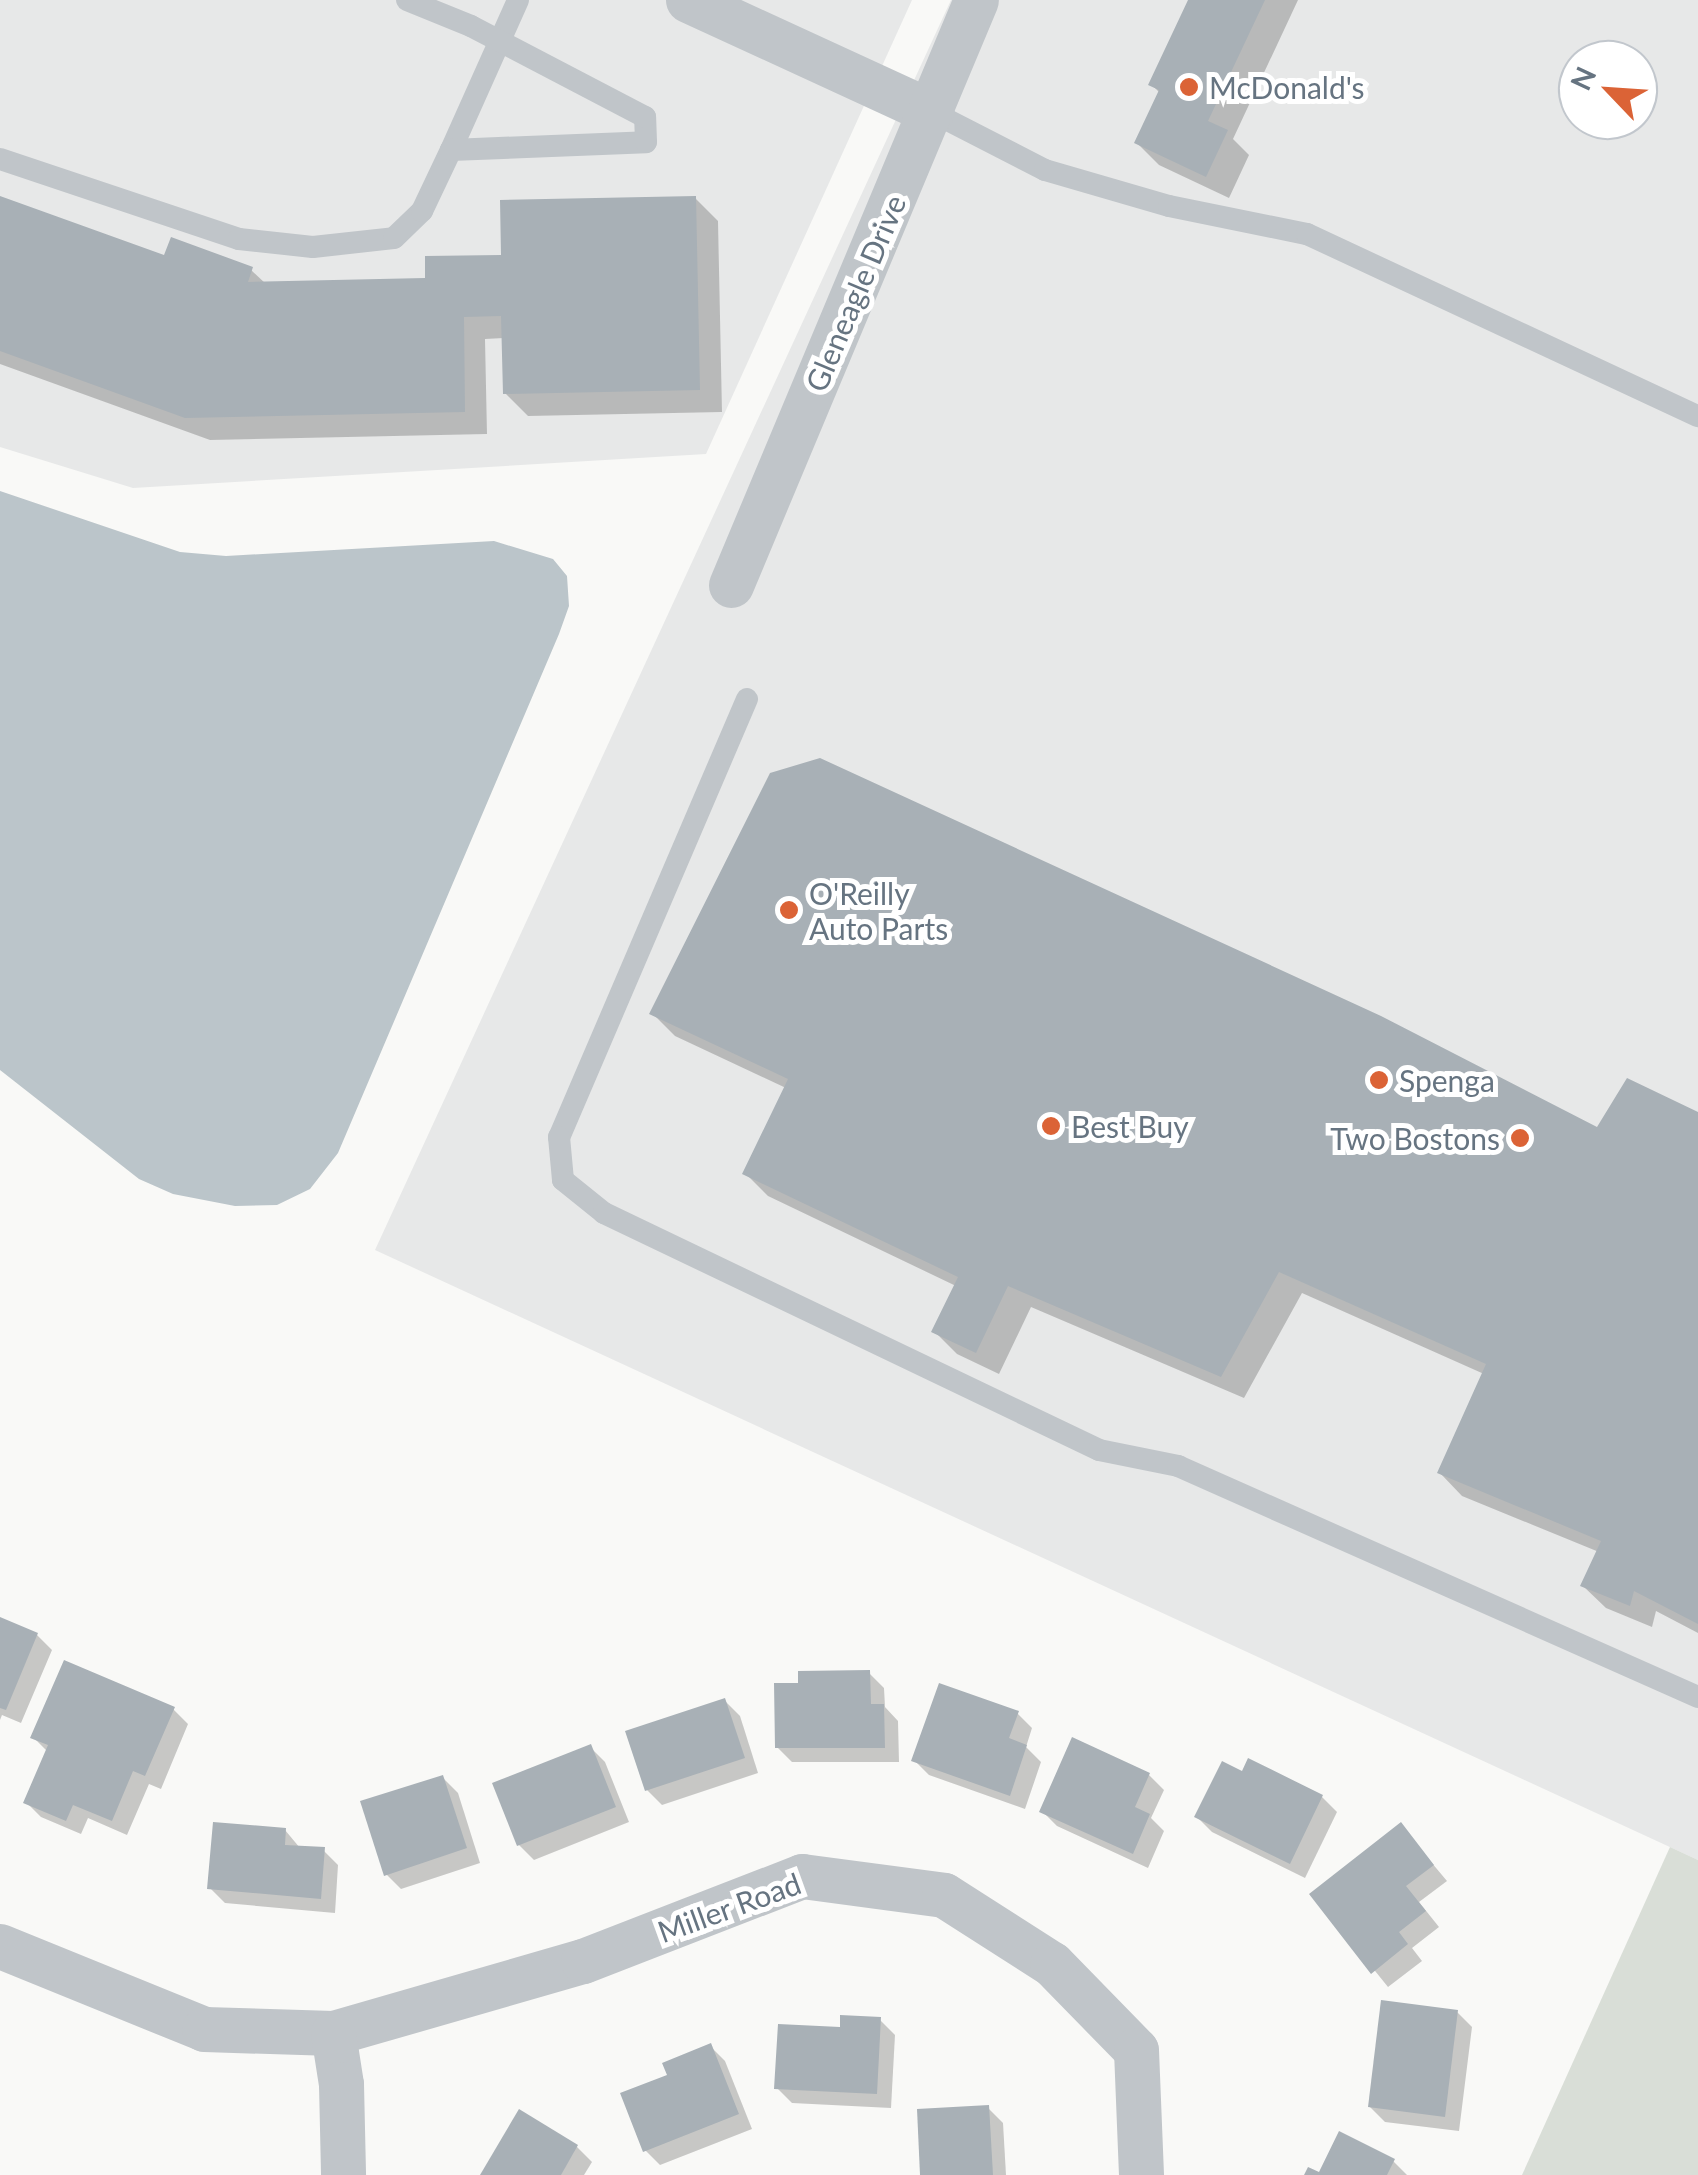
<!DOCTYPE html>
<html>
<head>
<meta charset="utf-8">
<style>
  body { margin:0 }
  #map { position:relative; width:1698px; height:2175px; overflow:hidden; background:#f9f9f7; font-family:Lato,sans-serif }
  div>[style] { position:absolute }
  .built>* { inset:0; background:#e7e8e8 }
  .green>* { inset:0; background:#d9ded7 }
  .water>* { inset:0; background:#bbc5ca }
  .shadow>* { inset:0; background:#0003 }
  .building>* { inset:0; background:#a8b0b6 }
  .lane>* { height:22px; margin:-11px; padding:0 11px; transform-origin:11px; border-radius:11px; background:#c0c5c9 }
  .street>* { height:45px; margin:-22.5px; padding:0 22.5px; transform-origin:22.5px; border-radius:22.5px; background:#c0c5c9 }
  .dots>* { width:28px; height:28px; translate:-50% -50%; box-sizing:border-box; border:5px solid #fff; border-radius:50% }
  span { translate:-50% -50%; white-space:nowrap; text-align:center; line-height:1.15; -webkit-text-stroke:10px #fff; paint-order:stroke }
  .poi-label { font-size:30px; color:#667481 }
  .left { translate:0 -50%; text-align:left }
  .right { translate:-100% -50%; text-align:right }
  .street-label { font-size:30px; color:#667481 }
  .north { position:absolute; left:1558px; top:40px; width:100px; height:100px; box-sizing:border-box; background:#fff; border:2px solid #c2c7cd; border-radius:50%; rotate:295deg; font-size:28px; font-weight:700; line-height:40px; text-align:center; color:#667481 }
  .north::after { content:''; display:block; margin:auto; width:35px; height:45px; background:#db6336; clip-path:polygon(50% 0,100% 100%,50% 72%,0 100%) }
</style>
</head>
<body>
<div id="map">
  <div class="built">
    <div style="clip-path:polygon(0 0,912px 0,706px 454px,133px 488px,0 447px)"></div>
    <div style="clip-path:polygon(evenodd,951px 0,1698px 0,1698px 1860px,375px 1250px,951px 0,1578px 60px,1638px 60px,1638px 120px,1578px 120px,1578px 60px)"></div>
  </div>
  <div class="green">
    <div style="clip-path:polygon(1670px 1847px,1698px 1860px,1698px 2175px,1522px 2175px)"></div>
  </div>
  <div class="water">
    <div style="clip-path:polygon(0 491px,180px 552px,226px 556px,494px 541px,553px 559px,567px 576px,569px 606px,559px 634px,338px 1153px,310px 1189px,277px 1205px,235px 1206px,173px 1194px,139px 1179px,0 1070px)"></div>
  </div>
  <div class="shadow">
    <div style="clip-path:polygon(1191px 0,1298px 0,1233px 139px,1249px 155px,1229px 198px,1159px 165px,1137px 143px,1160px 93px,1151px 84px)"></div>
    <div style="clip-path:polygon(0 198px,165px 258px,251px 270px,266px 284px,428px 280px,695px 198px,718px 221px,722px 412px,528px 416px,505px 393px,504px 338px,485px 339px,487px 434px,210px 440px,0 364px)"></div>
    <div style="clip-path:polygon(652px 1013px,1597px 1130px,1698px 1114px,1698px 1633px,1656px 1611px,1652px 1627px,1606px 1608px,1583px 1586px,1599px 1552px,1462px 1496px,1440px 1473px,1484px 1374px,1302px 1293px,1244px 1398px,1031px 1307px,999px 1374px,957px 1354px,934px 1331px,956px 1286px,768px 1196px,745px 1173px,786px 1088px,675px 1036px)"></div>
    <div style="clip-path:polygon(0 1619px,37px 1635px,52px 1650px,21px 1723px,2px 1715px,0 1720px)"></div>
    <div style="clip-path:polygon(869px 1673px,884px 1688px,885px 1707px,898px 1721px,899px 1762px,792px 1762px,777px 1747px,801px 1685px)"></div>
    <div style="clip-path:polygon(725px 1701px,740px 1716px,758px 1773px,662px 1805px,647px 1790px)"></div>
    <div style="clip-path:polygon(173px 1709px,188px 1724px,161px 1789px,149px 1784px,127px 1835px,88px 1818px,81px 1834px,41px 1817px,26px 1802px,48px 1752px,33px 1737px)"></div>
    <div style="clip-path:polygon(1017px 1713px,1032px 1728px,1026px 1747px,1041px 1762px,1025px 1809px,929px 1775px,914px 1760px)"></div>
    <div style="clip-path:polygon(590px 1747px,605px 1762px,629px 1822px,534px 1860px,519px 1845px)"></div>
    <div style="clip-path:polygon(1244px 1774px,1322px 1797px,1337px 1812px,1305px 1878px,1212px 1832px,1197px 1817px)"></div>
    <div style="clip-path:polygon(1149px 1775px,1164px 1790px,1151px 1818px,1164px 1831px,1148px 1868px,1057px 1826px,1042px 1811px)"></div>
    <div style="clip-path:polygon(443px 1778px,458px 1793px,480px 1863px,401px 1889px,386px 1874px)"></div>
    <div style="clip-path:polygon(1400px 1825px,1447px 1881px,1419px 1902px,1439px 1927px,1412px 1948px,1422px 1961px,1388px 1987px,1313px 1894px)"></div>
    <div style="clip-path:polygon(285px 1830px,300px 1848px,323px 1850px,338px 1865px,335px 1913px,225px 1903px,210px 1888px)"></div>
    <div style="clip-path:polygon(1457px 2012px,1472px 2027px,1459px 2131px,1385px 2122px,1370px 2107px)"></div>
    <div style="clip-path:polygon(880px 2020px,895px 2035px,891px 2108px,792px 2103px,777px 2088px,842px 2030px)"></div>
    <div style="clip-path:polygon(710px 2046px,725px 2061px,752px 2129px,660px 2165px,645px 2150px,670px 2076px)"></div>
    <div style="clip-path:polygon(988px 2108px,1003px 2123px,1006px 2175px,922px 2175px)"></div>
    <div style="clip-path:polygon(520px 2113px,577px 2147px,592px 2162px,584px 2175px,483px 2175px)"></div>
    <div style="clip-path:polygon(1393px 2161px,1407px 2175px,1320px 2175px)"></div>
  </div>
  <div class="building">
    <div style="clip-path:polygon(1188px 0,1265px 0,1208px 121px,1228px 130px,1206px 177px,1134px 143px,1159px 90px,1148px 85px)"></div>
    <div style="clip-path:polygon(0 196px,164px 255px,171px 237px,253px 267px,248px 282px,425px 278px,425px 256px,501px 255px,500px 200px,696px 196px,700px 390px,503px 394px,501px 316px,464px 317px,465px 412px,185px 418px,0 351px)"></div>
    <div style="clip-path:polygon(820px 758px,1381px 1016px,1597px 1127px,1627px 1078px,1698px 1112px,1698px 1624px,1634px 1591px,1630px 1606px,1580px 1586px,1601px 1541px,1437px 1473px,1486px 1364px,1279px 1272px,1221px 1377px,1008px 1286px,976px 1353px,931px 1332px,958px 1277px,742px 1174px,788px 1079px,649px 1014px,770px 773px)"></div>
    <div style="clip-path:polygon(0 1617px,38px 1633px,6px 1710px,0 1708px)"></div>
    <div style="clip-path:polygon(64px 1660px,175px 1707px,145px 1776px,133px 1771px,112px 1821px,73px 1805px,66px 1821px,23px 1803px,48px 1745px,30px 1738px)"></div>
    <div style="clip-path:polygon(870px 1670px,871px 1704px,884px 1704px,885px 1748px,775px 1748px,774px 1683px,798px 1683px,798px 1671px)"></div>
    <div style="clip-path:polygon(939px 1683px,1019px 1711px,1009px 1738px,1027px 1745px,1010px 1796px,911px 1761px)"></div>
    <div style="clip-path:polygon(725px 1698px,745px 1758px,645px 1791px,625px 1731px)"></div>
    <div style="clip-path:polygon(1072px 1737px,1150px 1773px,1135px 1807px,1150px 1814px,1133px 1854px,1039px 1812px)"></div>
    <div style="clip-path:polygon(591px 1744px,616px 1807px,517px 1846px,492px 1783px)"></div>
    <div style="clip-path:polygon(1248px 1758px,1323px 1795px,1290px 1864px,1194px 1817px,1222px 1761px,1242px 1771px)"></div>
    <div style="clip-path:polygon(443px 1775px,467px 1848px,384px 1876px,360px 1801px)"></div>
    <div style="clip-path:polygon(213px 1822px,286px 1828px,285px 1845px,325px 1847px,321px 1899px,207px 1889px)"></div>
    <div style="clip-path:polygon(1401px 1822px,1434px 1865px,1406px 1886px,1426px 1911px,1399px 1932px,1408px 1944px,1371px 1974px,1309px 1894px)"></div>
    <div style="clip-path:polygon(1381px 2000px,1458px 2010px,1445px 2117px,1368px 2107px)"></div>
    <div style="clip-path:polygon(840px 2015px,881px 2017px,877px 2094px,774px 2089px,778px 2024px,840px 2027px)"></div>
    <div style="clip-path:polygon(711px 2043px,739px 2114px,643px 2152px,620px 2093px,667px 2075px,662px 2063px)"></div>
    <div style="clip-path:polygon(989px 2105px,993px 2175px,920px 2175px,917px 2109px)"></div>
    <div style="clip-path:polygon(519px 2109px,578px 2145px,561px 2175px,480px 2175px)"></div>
    <div style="clip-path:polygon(1339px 2131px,1395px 2159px,1387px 2175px,1304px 2175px,1308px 2167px,1319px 2172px)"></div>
  </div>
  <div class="lane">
    <div style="left:932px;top:112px;width:127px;rotate:27.2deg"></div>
    <div style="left:1045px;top:170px;width:129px;rotate:16.2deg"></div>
    <div style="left:1169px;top:206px;width:141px;rotate:11.5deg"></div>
    <div style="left:1307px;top:234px;width:431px;rotate:25deg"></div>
    <div style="left:451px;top:150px;width:164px;rotate:-65.9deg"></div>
    <div style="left:0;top:159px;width:252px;rotate:18.5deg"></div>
    <div style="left:239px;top:239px;width:74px;rotate:6.2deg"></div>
    <div style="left:313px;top:247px;width:81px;rotate:-6.3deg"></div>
    <div style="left:394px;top:238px;width:39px;rotate:-44deg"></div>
    <div style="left:422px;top:211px;width:68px;rotate:-64.6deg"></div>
    <div style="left:451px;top:150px;width:195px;rotate:-2.3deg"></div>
    <div style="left:646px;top:142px;width:25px;rotate:-92deg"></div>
    <div style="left:645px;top:117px;width:196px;rotate:-152.4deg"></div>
    <div style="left:471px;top:26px;width:69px;rotate:-157.9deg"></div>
    <div style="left:747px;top:699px;width:477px;rotate:113.2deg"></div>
    <div style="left:559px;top:1137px;width:43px;rotate:84.7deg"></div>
    <div style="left:563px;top:1180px;width:53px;rotate:38.8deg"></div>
    <div style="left:604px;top:1213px;width:549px;rotate:25.58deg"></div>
    <div style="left:1099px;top:1450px;width:81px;rotate:11.4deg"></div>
    <div style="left:1178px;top:1466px;width:569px;rotate:23.95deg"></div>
  </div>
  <div class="street">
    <div style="left:688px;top:0;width:268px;rotate:24.7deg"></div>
    <div style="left:731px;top:585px;width:634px;rotate:-67.28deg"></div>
    <div style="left:0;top:1946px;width:220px;rotate:22.1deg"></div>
    <div style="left:204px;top:2029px;width:129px;rotate:1.8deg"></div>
    <div style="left:333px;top:2033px;width:260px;rotate:-16.1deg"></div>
    <div style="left:583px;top:1961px;width:235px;rotate:-21.2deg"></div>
    <div style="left:802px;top:1876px;width:143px;rotate:7.6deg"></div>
    <div style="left:944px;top:1895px;width:128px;rotate:32.6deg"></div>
    <div style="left:1052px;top:1964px;width:120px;rotate:45.7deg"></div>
    <div style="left:1136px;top:2050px;width:125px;rotate:87.7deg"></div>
    <div style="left:333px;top:2033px;width:52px;rotate:81.1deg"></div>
    <div style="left:341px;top:2084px;width:91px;rotate:88.7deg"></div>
  </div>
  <div class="dots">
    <div style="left:1189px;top:87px;background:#db6336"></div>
    <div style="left:789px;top:910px;background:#db6336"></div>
    <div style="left:1379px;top:1080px;background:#db6336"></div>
    <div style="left:1051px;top:1126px;background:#db6336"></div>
    <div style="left:1520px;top:1138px;background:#db6336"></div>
  </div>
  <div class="poi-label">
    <span class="left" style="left:1209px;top:87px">McDonald's</span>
    <span class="left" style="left:809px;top:910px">O'Reilly<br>Auto Parts</span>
    <span class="left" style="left:1399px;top:1080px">Spenga</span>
    <span class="left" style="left:1071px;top:1126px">Best Buy</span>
    <span class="right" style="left:1500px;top:1138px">Two Bostons</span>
  </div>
  <div class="street-label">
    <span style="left:855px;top:293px;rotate:-67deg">Gleneagle Drive</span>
    <span style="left:729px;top:1907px;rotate:-20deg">Miller Road</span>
  </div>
  <div class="north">N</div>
</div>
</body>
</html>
